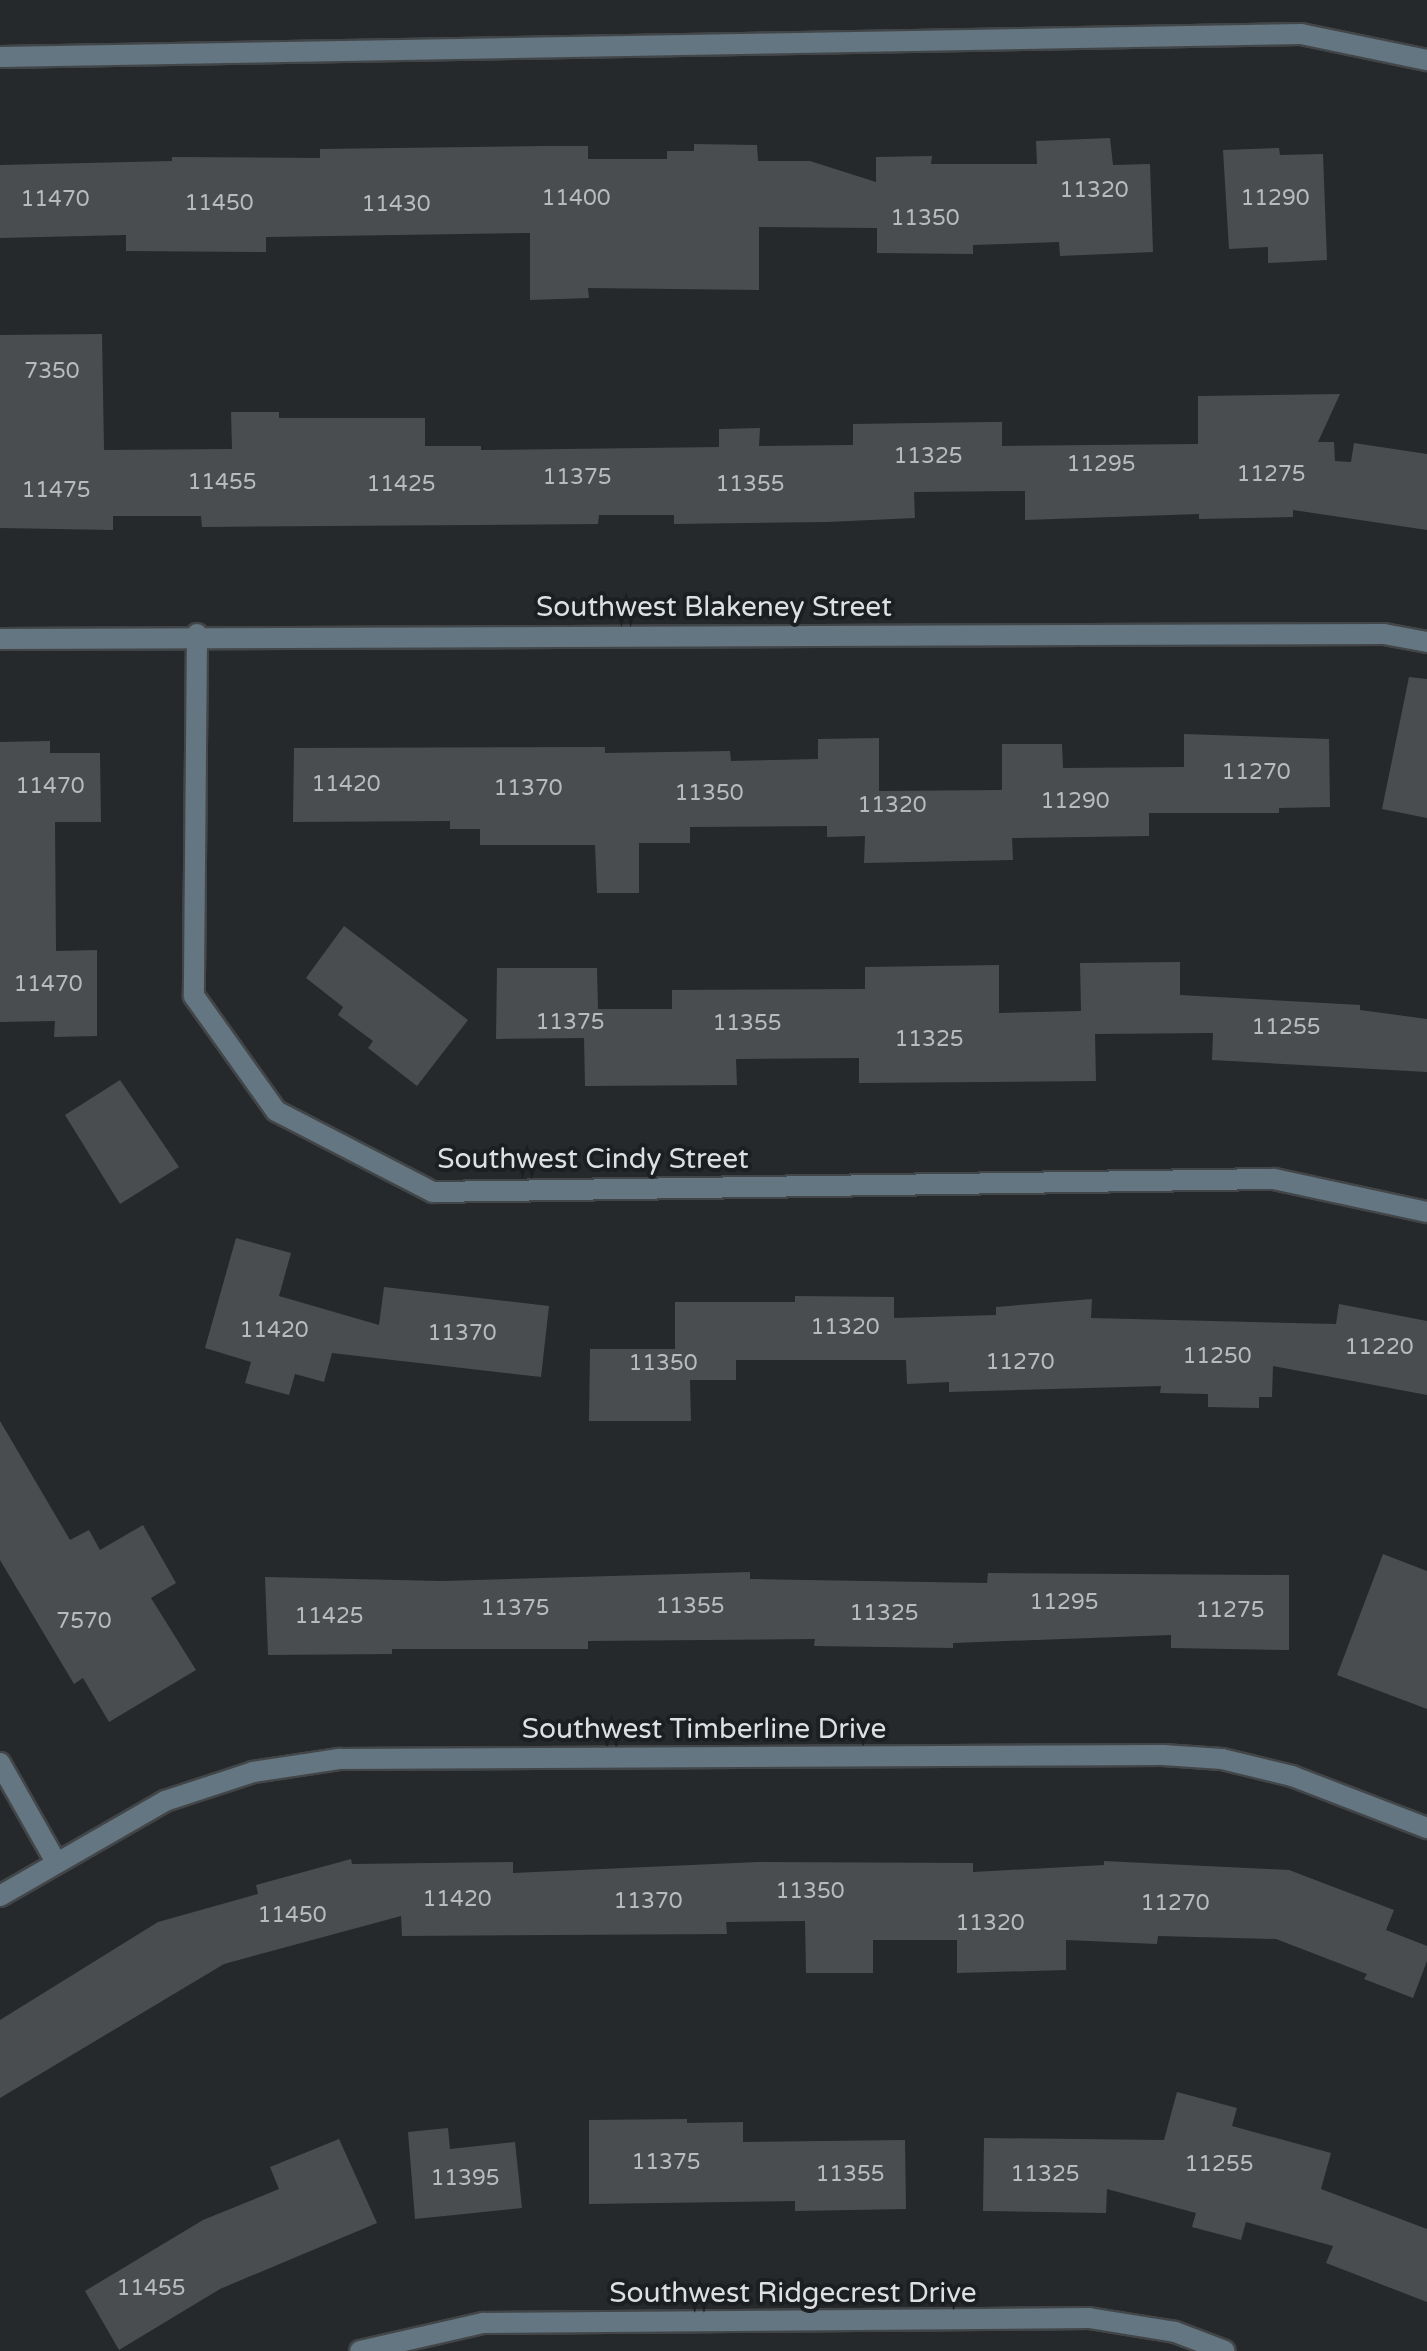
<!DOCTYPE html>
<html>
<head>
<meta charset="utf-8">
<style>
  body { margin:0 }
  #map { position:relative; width:1427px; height:2351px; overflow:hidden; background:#26292b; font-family:"Varela Round",sans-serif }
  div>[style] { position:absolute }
  .building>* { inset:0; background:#4a4d4f }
  .roads { filter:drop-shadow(2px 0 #434648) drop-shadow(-2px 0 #434648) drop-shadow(0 2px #434648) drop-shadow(0 -2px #434648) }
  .minor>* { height:20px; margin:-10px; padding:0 10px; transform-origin:10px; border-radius:10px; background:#647681 }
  span { translate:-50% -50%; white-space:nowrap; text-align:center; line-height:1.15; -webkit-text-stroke:8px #1c1f21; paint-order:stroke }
  .number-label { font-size:22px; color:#b8babc }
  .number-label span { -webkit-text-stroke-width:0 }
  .street-label { font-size:28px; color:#dddfe0 }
</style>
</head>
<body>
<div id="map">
  <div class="building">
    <div style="clip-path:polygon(1110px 138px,1113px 165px,1150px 164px,1153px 252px,1060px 256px,1059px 242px,973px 245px,973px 254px,877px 253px,877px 228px,759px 227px,759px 290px,588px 288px,589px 298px,530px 300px,530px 233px,266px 237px,266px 252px,126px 251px,126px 235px,0 238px,0 165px,172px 161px,172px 157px,320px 158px,320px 149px,546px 146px,588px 146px,588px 159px,667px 159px,667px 151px,694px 151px,694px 144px,757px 145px,758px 161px,810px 161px,876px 182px,876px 157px,932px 156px,931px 164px,1037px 164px,1036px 141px)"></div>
    <div style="clip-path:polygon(1279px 148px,1280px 155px,1323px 154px,1327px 260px,1268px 263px,1268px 247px,1229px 249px,1223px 150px)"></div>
    <div style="clip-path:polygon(102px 334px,104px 450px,232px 449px,231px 412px,279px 412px,279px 418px,425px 418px,425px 446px,481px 446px,481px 450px,719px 447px,719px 429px,760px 428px,759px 446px,853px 445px,853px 424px,989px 422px,1002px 422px,1002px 446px,1198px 444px,1198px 396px,1340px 394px,1318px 442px,1334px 442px,1335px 461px,1351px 462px,1354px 443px,1427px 454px,1427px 530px,1293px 510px,1293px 517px,1199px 519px,1199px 514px,1025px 520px,1025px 491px,914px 492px,915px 518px,827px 522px,674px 524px,674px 515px,599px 515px,598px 524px,202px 527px,201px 516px,113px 516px,113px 530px,0 528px,0 335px)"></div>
    <div style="clip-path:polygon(1409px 677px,1427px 679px,1427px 818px,1382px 809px)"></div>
    <div style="clip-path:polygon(1184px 734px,1329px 739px,1330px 807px,1279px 808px,1279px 813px,1149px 813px,1149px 836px,1012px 838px,1013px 860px,864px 863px,865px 836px,827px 837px,827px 826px,690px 827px,690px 843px,639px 843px,639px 893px,597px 893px,595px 845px,480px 845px,480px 829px,450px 829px,450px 821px,293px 822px,294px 748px,605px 747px,605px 753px,730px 751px,731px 761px,818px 759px,818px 739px,879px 738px,879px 791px,1002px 790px,1002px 744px,1062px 744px,1063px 768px,1184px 767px)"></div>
    <div style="clip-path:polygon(50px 741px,50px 753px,100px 753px,101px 822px,55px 822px,56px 951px,97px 950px,97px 1036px,54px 1037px,55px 1021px,0 1022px,0 742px)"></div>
    <div style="clip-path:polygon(344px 926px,468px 1020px,417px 1086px,368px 1048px,373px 1041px,338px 1015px,343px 1007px,306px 978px)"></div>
    <div style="clip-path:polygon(1180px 962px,1180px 995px,1360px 1005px,1360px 1010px,1427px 1019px,1427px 1072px,1212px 1060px,1213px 1033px,1095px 1034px,1096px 1081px,859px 1083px,859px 1058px,736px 1059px,737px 1085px,585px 1086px,584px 1038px,496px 1039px,497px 968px,597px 968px,598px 1009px,672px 1009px,672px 990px,865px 989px,865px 967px,999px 965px,999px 1013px,1081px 1011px,1080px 963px)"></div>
    <div style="clip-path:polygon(120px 1080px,179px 1167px,120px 1204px,65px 1115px)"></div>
    <div style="clip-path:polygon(236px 1238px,291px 1253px,279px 1296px,379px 1325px,384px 1287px,549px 1306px,541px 1377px,332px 1353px,324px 1382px,295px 1374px,289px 1395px,245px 1383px,251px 1362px,205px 1348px)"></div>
    <div style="clip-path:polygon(795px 1296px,894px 1297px,894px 1318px,996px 1315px,996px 1307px,1092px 1299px,1091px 1318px,1336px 1324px,1339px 1304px,1427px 1321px,1427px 1395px,1273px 1366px,1272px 1397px,1259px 1397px,1259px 1408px,1208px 1407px,1208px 1394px,1160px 1393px,1161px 1386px,949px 1392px,949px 1382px,907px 1384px,906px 1360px,736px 1360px,736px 1380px,690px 1380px,691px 1421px,589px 1421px,590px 1349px,675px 1349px,675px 1302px,795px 1302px)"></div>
    <div style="clip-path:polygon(0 1421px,70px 1540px,89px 1530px,100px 1550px,143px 1525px,176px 1583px,151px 1598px,196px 1670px,109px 1722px,83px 1678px,74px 1684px,0 1560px)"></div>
    <div style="clip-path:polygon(1383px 1554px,1427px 1571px,1427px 1709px,1337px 1675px)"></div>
    <div style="clip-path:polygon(750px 1572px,750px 1579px,987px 1583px,988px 1573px,1289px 1575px,1289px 1650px,1171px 1648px,1171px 1635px,953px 1643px,953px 1648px,814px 1646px,815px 1639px,588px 1641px,588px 1649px,392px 1649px,392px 1654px,268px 1655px,265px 1577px,442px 1581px)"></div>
    <div style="clip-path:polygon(351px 1859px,352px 1864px,513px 1862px,513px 1873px,758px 1862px,973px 1863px,973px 1872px,1104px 1865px,1104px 1861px,1289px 1870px,1394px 1910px,1386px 1930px,1427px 1946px,1427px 1961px,1413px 1998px,1364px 1979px,1367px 1974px,1276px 1939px,1158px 1936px,1157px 1944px,1066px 1940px,1066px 1970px,957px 1973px,957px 1940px,873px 1940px,873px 1973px,806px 1973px,805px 1921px,726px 1922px,727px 1934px,402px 1936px,401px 1916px,224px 1964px,0 2098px,0 2020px,158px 1922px,258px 1894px,256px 1885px)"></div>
    <div style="clip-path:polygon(1177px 2092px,1237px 2108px,1232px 2126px,1331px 2153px,1321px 2189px,1427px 2229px,1427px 2302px,1326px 2263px,1333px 2246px,1246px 2222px,1241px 2240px,1192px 2227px,1196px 2213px,1107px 2189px,1106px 2213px,983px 2211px,984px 2138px,1164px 2140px)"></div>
    <div style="clip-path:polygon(687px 2119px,687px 2123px,743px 2122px,743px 2142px,905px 2140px,906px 2209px,795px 2211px,795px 2201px,589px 2204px,589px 2120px)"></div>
    <div style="clip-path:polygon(448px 2128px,450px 2149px,515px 2142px,522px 2208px,415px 2219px,408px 2132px)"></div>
    <div style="clip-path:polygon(339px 2139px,377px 2223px,220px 2289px,119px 2350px,85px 2291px,203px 2220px,279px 2189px,270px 2167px)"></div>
  </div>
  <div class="roads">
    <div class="minor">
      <div style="left:0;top:57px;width:1301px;rotate:-1.01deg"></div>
      <div style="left:1301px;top:34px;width:129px;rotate:11.7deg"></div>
      <div style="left:197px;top:634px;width:362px;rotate:90.5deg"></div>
      <div style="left:194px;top:996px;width:141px;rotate:54.5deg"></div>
      <div style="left:276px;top:1111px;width:177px;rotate:27.3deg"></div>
      <div style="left:433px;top:1192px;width:841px;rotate:-0.89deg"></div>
      <div style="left:1274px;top:1179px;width:157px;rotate:12.2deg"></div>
      <div style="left:0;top:639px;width:1384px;rotate:-0.21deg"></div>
      <div style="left:1384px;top:634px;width:44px;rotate:10.5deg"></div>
      <div style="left:0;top:1763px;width:114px;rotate:60.5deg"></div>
      <div style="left:0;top:1896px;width:190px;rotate:-29.9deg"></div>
      <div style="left:165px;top:1801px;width:93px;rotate:-18.2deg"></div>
      <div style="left:253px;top:1772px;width:87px;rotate:-8.6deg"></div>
      <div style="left:339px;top:1759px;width:824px;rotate:-0.28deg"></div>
      <div style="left:1163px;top:1755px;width:59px;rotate:3.9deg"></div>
      <div style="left:1222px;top:1759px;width:72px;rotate:13.7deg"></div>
      <div style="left:1292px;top:1776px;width:145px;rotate:21.1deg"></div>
      <div style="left:360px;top:2351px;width:126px;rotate:-12.8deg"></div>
      <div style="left:483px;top:2323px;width:606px;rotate:-0.47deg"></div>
      <div style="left:1089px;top:2318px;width:87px;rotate:9.2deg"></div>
      <div style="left:1175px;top:2332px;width:53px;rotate:20.8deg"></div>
    </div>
  </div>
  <div class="number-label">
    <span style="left:1094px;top:191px">11320</span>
    <span style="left:576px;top:199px">11400</span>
    <span style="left:1275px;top:199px">11290</span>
    <span style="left:55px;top:200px">11470</span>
    <span style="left:219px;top:204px">11450</span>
    <span style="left:396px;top:205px">11430</span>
    <span style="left:925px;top:219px">11350</span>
    <span style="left:52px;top:372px">7350</span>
    <span style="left:928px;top:457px">11325</span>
    <span style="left:1101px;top:465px">11295</span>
    <span style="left:1271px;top:475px">11275</span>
    <span style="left:577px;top:478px">11375</span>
    <span style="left:222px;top:483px">11455</span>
    <span style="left:401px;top:485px">11425</span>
    <span style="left:750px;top:485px">11355</span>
    <span style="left:56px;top:491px">11475</span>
    <span style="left:1256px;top:773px">11270</span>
    <span style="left:346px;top:785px">11420</span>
    <span style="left:50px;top:787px">11470</span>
    <span style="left:528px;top:789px">11370</span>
    <span style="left:709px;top:794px">11350</span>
    <span style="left:1075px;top:802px">11290</span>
    <span style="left:892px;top:806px">11320</span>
    <span style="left:48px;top:985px">11470</span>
    <span style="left:570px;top:1023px">11375</span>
    <span style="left:747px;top:1024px">11355</span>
    <span style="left:1286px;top:1028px">11255</span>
    <span style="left:929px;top:1040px">11325</span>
    <span style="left:845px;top:1328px">11320</span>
    <span style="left:274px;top:1331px">11420</span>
    <span style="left:462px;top:1334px">11370</span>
    <span style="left:1379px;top:1348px">11220</span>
    <span style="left:1217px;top:1357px">11250</span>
    <span style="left:1020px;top:1363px">11270</span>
    <span style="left:663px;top:1364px">11350</span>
    <span style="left:1064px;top:1603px">11295</span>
    <span style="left:690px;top:1607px">11355</span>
    <span style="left:515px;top:1609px">11375</span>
    <span style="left:1230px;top:1611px">11275</span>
    <span style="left:884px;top:1614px">11325</span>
    <span style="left:329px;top:1617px">11425</span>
    <span style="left:84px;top:1622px">7570</span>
    <span style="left:810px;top:1892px">11350</span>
    <span style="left:457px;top:1900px">11420</span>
    <span style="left:648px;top:1902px">11370</span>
    <span style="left:1175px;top:1904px">11270</span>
    <span style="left:292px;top:1916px">11450</span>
    <span style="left:990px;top:1924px">11320</span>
    <span style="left:666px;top:2163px">11375</span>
    <span style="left:1219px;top:2165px">11255</span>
    <span style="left:850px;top:2175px">11355</span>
    <span style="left:1045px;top:2175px">11325</span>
    <span style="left:465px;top:2179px">11395</span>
    <span style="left:151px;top:2289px">11455</span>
  </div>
  <div class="street-label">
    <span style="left:714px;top:607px">Southwest Blakeney Street</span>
    <span style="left:593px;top:1159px">Southwest Cindy Street</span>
    <span style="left:704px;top:1729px">Southwest Timberline Drive</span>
    <span style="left:793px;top:2293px">Southwest Ridgecrest Drive</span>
  </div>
</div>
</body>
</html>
